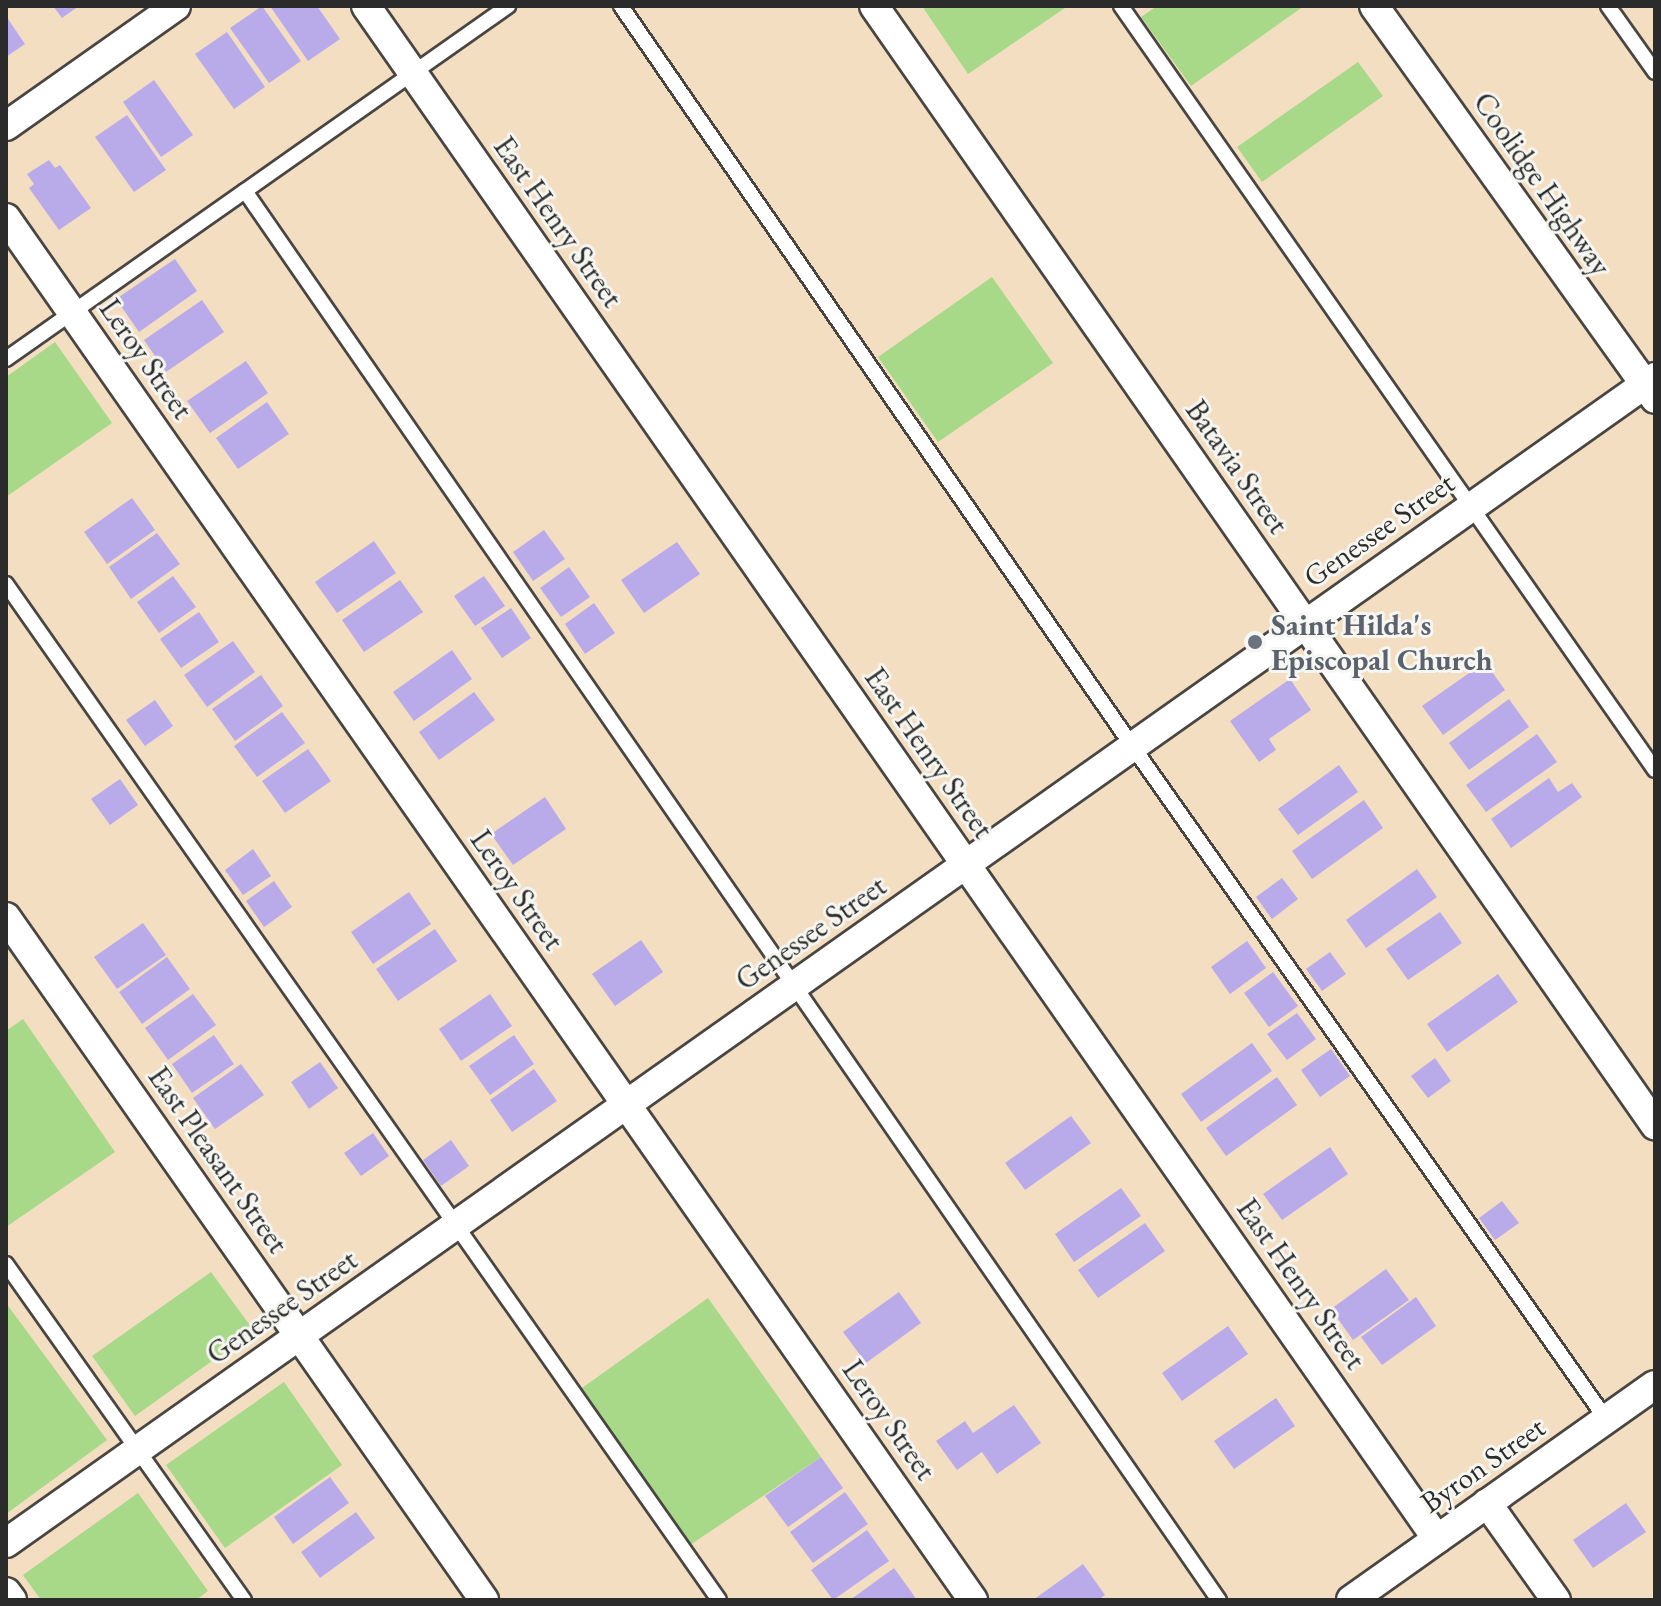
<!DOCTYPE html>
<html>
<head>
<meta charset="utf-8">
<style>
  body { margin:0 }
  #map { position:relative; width:1661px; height:1606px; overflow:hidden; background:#f3dec2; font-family:"EB Garamond",serif }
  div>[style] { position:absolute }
  .green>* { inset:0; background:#a7d988 }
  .building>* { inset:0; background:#b9abea }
  .roads { filter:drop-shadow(2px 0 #494642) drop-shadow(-2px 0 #494642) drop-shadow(0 2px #494642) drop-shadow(0 -2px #494642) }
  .lane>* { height:14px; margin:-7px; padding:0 7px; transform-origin:7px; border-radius:7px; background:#fff }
  .street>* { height:28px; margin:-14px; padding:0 14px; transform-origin:14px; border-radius:14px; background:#fff }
  .dots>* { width:22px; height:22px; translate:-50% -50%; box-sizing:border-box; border:4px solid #f6f6f2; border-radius:50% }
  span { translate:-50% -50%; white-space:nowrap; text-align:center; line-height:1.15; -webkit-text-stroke:6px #f6f6f2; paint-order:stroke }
  .street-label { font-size:30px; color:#2b2b2b }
  .worship-label { font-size:30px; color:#5b616d; font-weight:700 }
  .left { translate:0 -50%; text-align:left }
  .frame { position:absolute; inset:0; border:8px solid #2b2b2b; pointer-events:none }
</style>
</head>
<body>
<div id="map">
  <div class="green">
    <div style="clip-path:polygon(922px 6px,1068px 6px,968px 74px)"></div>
    <div style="clip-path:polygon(1157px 6px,1304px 6px,1191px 86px,1141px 17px)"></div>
    <div style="clip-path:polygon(1358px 62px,1383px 96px,1262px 182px,1237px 147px)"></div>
    <div style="clip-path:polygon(992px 277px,1053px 363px,938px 442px,878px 357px)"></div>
    <div style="clip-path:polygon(55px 342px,112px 423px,6px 497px,6px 377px)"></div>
    <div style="clip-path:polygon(23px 1019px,115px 1152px,6px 1227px,6px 1031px)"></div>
    <div style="clip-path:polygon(211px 1272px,254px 1331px,135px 1416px,92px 1356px)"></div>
    <div style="clip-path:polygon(708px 1298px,821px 1457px,690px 1545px,582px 1388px)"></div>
    <div style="clip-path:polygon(6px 1303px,107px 1440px,6px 1514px)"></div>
    <div style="clip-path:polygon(284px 1382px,342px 1465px,225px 1548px,166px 1465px)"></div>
    <div style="clip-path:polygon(138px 1493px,208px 1591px,196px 1600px,41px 1600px,23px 1575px)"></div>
  </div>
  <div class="building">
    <div style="clip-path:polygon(53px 6px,79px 6px,62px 18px)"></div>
    <div style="clip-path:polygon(262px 6px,301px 61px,269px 83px,230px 28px)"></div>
    <div style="clip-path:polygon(270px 6px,317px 6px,340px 39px,308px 61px)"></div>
    <div style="clip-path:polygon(6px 16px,25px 44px,6px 57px)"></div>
    <div style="clip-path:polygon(227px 32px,265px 87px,234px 109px,195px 54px)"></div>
    <div style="clip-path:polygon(154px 80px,193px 135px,161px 157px,123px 102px)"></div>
    <div style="clip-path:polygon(127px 115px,166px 170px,134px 192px,95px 137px)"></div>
    <div style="clip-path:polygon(49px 160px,55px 168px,60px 165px,91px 208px,59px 230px,29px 188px,34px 184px,27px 174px)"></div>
    <div style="clip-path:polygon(175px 259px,197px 291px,139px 332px,116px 299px)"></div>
    <div style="clip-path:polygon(202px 300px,224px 332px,166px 372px,144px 340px)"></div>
    <div style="clip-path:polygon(246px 361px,268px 393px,210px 433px,187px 401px)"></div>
    <div style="clip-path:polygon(267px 402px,289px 434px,238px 469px,216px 438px)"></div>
    <div style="clip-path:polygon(132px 498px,155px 530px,107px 564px,84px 532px)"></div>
    <div style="clip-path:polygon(544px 530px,565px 559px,533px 581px,513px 552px)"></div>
    <div style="clip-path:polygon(157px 533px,180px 564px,131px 599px,109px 567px)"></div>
    <div style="clip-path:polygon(374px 541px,396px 573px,337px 613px,315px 582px)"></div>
    <div style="clip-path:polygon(677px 542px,700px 574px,644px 613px,621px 580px)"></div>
    <div style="clip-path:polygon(569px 567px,590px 597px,561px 617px,540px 588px)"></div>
    <div style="clip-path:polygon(173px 576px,196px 607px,159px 633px,137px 602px)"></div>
    <div style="clip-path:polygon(484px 576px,505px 606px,475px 626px,454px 596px)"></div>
    <div style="clip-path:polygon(400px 580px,423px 612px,364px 652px,342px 620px)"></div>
    <div style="clip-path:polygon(594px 603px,615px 633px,585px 654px,565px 624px)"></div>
    <div style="clip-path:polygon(511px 608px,531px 638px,502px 658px,481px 628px)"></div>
    <div style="clip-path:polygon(199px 612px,219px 642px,181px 668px,160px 639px)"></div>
    <div style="clip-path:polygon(233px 641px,255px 672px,207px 707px,184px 675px)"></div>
    <div style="clip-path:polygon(452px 650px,472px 679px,414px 721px,393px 692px)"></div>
    <div style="clip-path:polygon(1485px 662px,1505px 690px,1443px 735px,1422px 706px)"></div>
    <div style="clip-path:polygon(261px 675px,283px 706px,235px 741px,212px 709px)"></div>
    <div style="clip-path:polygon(1290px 679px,1311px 710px,1269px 739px,1276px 750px,1259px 762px,1230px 721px)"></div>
    <div style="clip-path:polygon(474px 692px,495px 720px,439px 760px,419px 732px)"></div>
    <div style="clip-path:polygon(1509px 699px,1529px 727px,1469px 770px,1449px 743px)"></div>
    <div style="clip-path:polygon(155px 700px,173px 726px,145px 746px,126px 720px)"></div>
    <div style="clip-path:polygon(282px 712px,305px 743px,257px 777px,234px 746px)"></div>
    <div style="clip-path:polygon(1537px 734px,1557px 762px,1486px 812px,1466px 785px)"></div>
    <div style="clip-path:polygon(308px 749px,331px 781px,285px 813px,262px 781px)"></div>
    <div style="clip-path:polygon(1339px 765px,1358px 792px,1298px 835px,1278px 809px)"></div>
    <div style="clip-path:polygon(1549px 778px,1558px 792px,1572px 783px,1582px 797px,1511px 848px,1491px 819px)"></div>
    <div style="clip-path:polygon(120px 779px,138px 805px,110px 825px,91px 799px)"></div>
    <div style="clip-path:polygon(545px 797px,566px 829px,513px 865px,491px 834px)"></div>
    <div style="clip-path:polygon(1364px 800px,1383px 828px,1312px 879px,1292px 851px)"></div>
    <div style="clip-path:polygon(253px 849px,271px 876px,243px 895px,225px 870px)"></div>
    <div style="clip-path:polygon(1417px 869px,1437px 897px,1366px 948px,1346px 920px)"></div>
    <div style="clip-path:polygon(1282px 878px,1298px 899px,1272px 919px,1256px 897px)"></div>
    <div style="clip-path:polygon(274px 881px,292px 907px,264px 927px,246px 901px)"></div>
    <div style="clip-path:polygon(409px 892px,431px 924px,373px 964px,351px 932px)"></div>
    <div style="clip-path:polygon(1440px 912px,1462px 943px,1408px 980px,1386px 949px)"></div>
    <div style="clip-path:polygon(143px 923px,166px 955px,117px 989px,94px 957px)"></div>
    <div style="clip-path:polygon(435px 929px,457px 961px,398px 1001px,376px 969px)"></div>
    <div style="clip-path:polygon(641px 940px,663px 972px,615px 1006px,592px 974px)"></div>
    <div style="clip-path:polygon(1247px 941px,1266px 968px,1230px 994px,1211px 967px)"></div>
    <div style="clip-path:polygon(1330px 952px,1346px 974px,1322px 991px,1306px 969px)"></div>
    <div style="clip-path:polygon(167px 957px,190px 989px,142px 1024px,119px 992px)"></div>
    <div style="clip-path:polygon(1273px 972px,1298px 1006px,1269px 1027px,1244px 993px)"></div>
    <div style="clip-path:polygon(1498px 974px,1518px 1002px,1447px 1052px,1427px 1024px)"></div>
    <div style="clip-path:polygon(193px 994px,216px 1025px,168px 1060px,145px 1028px)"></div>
    <div style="clip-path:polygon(490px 994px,512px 1026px,461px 1061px,439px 1029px)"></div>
    <div style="clip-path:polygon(1297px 1013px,1316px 1039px,1287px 1060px,1267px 1034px)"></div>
    <div style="clip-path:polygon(214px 1035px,234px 1064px,192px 1093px,172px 1064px)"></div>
    <div style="clip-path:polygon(514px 1035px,534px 1064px,490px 1095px,469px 1066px)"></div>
    <div style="clip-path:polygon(1252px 1043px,1272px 1071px,1201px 1122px,1181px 1094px)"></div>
    <div style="clip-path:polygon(1331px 1049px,1350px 1076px,1320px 1097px,1301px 1070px)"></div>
    <div style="clip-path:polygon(1435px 1058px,1451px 1081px,1428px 1098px,1411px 1076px)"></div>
    <div style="clip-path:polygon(320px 1062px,338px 1088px,309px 1109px,291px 1082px)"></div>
    <div style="clip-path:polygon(241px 1064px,264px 1095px,215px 1129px,193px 1098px)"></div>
    <div style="clip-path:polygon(534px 1069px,557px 1101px,512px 1132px,490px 1100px)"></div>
    <div style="clip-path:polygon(1277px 1077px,1297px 1105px,1226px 1156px,1206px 1128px)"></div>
    <div style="clip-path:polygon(1071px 1116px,1091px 1143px,1025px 1190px,1005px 1163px)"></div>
    <div style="clip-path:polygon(373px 1133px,389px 1156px,361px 1176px,344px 1153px)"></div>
    <div style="clip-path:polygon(451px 1140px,469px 1166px,441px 1186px,423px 1160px)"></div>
    <div style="clip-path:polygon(1330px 1147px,1348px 1174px,1282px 1220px,1263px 1194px)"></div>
    <div style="clip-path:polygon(1121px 1188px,1141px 1216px,1074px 1262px,1055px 1234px)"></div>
    <div style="clip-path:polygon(1502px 1201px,1519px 1223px,1495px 1240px,1479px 1218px)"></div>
    <div style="clip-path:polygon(1145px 1223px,1165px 1251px,1098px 1298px,1078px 1270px)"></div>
    <div style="clip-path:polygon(1386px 1269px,1409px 1300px,1353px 1340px,1331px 1309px)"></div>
    <div style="clip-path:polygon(899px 1292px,921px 1323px,866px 1363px,843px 1332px)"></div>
    <div style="clip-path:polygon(1416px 1297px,1436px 1326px,1382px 1365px,1361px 1337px)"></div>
    <div style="clip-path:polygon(1228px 1326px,1248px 1354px,1182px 1401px,1162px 1373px)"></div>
    <div style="clip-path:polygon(1276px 1398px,1295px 1426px,1234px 1469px,1214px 1441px)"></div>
    <div style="clip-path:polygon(1014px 1405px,1041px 1443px,997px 1474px,982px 1452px,957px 1470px,936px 1441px,965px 1421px,973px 1433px)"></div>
    <div style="clip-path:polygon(821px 1457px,843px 1488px,788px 1527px,765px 1496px)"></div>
    <div style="clip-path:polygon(330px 1477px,349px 1503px,293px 1544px,274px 1517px)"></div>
    <div style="clip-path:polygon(845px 1492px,868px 1524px,813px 1563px,790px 1532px)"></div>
    <div style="clip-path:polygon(1626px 1503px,1646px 1532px,1593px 1568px,1573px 1540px)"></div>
    <div style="clip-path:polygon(356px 1512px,375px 1538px,320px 1578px,301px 1552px)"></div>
    <div style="clip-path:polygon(867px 1530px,889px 1561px,833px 1600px,811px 1570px)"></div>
    <div style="clip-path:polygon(1083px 1564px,1105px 1595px,1098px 1600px,1033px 1600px)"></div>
    <div style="clip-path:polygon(894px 1568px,917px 1600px,850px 1600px)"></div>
  </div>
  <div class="roads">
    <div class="lane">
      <div style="left:621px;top:6px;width:901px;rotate:55.36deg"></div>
      <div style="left:1133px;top:747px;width:822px;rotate:54.86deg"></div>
      <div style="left:1121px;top:6px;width:932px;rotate:55.05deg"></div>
      <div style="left:1608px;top:6px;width:81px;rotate:54.5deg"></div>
      <div style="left:245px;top:191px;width:1713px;rotate:55.35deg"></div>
      <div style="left:6px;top:359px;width:614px;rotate:-35.11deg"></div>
      <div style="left:6px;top:584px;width:1241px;rotate:54.94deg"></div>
      <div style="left:6px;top:1264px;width:412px;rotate:54.7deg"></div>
    </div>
    <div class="street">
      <div style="left:366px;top:6px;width:1870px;rotate:55.06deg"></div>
      <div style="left:874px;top:6px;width:1365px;rotate:55.09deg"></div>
      <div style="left:1374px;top:6px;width:483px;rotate:54.4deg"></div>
      <div style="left:6px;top:126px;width:208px;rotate:-35.2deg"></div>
      <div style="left:6px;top:218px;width:1687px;rotate:55.02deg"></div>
      <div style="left:6px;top:917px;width:834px;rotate:55.01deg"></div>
      <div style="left:1487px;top:1503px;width:119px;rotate:54.6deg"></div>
      <div style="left:6px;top:1543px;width:2020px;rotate:-35.26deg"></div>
      <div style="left:6px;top:1592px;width:10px;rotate:53deg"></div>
      <div style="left:1351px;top:1600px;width:372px;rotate:-35.3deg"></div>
    </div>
  </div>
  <div class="dots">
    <div style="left:1255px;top:642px;background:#6b7280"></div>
  </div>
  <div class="street-label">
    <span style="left:1542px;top:184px;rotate:55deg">Coolidge Highway</span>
    <span style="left:558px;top:222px;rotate:55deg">East Henry Street</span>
    <span style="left:146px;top:359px;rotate:55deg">Leroy Street</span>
    <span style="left:1237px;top:467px;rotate:55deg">Batavia Street</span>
    <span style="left:1379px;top:530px;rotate:-35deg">Genessee Street</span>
    <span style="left:929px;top:753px;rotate:55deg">East Henry Street</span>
    <span style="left:517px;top:890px;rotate:55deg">Leroy Street</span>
    <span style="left:811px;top:933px;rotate:-35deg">Genessee Street</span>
    <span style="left:218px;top:1160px;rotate:55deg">East Pleasant Street</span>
    <span style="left:1301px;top:1284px;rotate:55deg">East Henry Street</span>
    <span style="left:282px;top:1307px;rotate:-35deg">Genessee Street</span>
    <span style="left:889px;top:1420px;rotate:55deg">Leroy Street</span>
    <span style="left:1483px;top:1465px;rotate:-35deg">Byron Street</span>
  </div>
  <div class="worship-label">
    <span class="left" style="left:1271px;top:642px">Saint Hilda's<br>Episcopal Church</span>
  </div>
  <div class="frame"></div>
</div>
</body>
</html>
